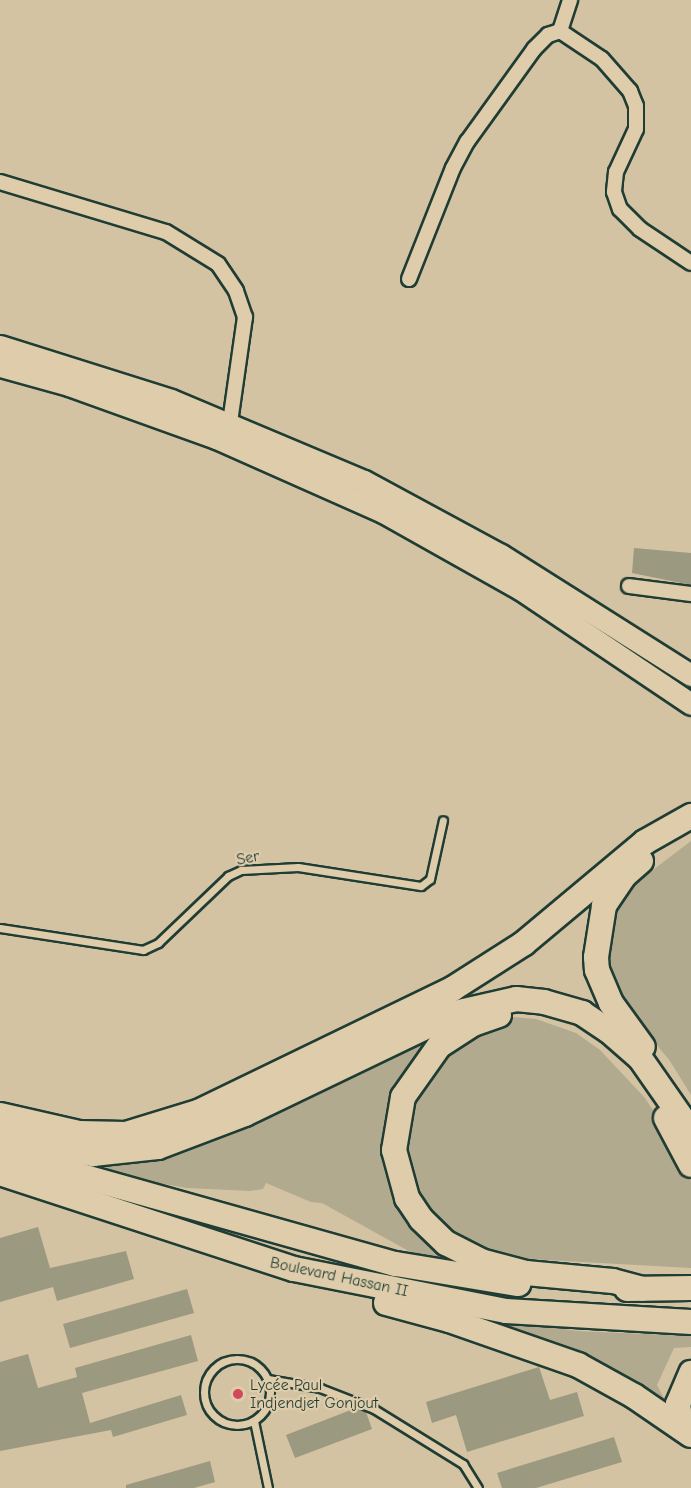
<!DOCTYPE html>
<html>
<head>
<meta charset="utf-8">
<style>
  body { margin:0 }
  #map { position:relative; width:691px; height:1488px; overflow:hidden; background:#d3c3a3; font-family:"Comic Neue",sans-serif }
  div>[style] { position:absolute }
  .green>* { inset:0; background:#b1aa8e }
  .building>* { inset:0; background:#9b9980 }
  .roads { filter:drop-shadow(2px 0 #1f3d34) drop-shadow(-2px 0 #1f3d34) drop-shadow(0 2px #1f3d34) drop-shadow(0 -2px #1f3d34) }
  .lane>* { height:7px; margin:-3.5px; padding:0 3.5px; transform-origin:3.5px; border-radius:3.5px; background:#deccaa }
  .lane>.ring { margin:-3.5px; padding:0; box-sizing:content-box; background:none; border:7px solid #deccaa; border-radius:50% }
  .street>* { height:14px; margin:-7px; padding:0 7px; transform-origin:7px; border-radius:7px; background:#deccaa }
  .primary>* { height:21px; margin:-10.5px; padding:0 10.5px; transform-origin:10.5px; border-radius:10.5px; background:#deccaa }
  .highway>* { height:24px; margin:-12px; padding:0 12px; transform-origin:12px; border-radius:12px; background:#deccaa }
  .dots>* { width:16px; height:16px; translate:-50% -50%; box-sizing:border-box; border:3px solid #deccaa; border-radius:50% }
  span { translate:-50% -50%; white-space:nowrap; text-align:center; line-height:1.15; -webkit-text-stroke:4.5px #deccaa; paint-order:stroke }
  .street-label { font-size:16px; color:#1f3d34 }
  .poi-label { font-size:16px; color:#1f3d34 }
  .left { translate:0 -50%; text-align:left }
</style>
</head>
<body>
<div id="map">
  <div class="green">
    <div style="clip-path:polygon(691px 841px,691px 1095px,670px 1061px,623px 1004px,607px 963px,609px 931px,617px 907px,641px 879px)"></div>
    <div style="clip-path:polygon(512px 1017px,536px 1019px,576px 1033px,600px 1050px,645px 1098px,672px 1140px,691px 1182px,691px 1268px,528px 1259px,478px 1247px,431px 1216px,408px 1177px,403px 1118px,418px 1079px,488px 1022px)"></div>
    <div style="clip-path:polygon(451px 1023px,390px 1104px,384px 1138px,388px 1170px,471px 1268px,414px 1254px,322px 1203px,311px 1202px,266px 1183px,263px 1189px,250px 1191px,187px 1188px,146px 1181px,93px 1164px,149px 1160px,183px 1150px)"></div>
    <div style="clip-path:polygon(467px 1313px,577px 1331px,691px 1336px,691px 1347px,674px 1348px,657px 1385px,669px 1408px)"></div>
  </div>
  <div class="building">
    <div style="clip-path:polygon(634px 548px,691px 553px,691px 585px,632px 573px)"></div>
    <div style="clip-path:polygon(38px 1227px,50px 1268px,126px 1251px,134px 1279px,57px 1301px,53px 1287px,0 1302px,0 1238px)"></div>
    <div style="clip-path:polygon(187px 1289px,194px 1313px,70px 1348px,63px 1324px)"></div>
    <div style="clip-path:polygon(191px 1335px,198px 1361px,82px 1393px,90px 1423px,181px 1395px,187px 1415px,113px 1437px,111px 1430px,0 1451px,0 1362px,28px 1354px,38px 1388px,77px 1377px,75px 1368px)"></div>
    <div style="clip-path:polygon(539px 1367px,550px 1400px,577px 1392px,584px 1416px,467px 1452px,456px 1415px,432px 1423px,426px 1402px)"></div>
    <div style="clip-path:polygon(356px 1408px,366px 1412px,372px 1429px,295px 1458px,286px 1435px)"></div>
    <div style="clip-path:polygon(614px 1437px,622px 1462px,536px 1488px,502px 1488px,497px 1473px)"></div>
    <div style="clip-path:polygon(210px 1461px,215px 1482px,194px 1488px,126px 1488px,126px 1485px)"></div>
  </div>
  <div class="roads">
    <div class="lane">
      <div style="left:0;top:928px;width:145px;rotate:8.7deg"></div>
      <div style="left:143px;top:950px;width:17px;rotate:-25deg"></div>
      <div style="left:158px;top:943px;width:97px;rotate:-43.7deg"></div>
      <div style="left:228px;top:876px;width:14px;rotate:-25deg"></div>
      <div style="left:241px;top:870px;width:57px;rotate:-3deg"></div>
      <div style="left:298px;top:867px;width:124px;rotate:8.8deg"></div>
      <div style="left:421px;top:886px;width:11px;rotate:-38deg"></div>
      <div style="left:430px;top:879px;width:60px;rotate:-77.6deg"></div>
      <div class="ring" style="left:204px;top:1359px;width:59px;height:59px"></div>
      <div style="left:268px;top:1379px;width:53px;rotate:9.8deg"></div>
      <div style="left:320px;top:1388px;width:58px;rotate:21.3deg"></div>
      <div style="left:374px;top:1409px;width:105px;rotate:31.7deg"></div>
      <div style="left:463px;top:1464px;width:28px;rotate:58deg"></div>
      <div style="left:254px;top:1421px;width:68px;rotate:78.2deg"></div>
    </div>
    <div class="street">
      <div style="left:560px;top:31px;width:33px;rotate:-72deg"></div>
      <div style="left:0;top:182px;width:173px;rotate:16.8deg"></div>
      <div style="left:166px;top:232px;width:61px;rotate:31.6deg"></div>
      <div style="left:218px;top:264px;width:32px;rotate:56deg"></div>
      <div style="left:236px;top:291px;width:28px;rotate:71deg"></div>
      <div style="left:245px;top:317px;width:107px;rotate:98.1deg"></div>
      <div style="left:409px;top:279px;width:119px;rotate:-68.4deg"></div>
      <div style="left:453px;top:168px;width:30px;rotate:-62deg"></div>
      <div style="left:467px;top:142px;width:115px;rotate:-54.2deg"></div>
      <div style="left:534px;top:49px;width:20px;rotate:-45deg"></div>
      <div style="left:548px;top:35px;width:13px;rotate:-18deg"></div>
      <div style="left:560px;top:31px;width:50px;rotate:33.7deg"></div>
      <div style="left:602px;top:59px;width:43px;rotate:48.8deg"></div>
      <div style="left:630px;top:91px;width:16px;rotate:68deg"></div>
      <div style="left:636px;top:106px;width:23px;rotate:90deg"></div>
      <div style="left:636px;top:129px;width:47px;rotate:114.9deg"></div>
      <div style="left:616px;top:172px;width:20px;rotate:96deg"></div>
      <div style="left:614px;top:192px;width:18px;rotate:71deg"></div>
      <div style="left:620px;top:209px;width:28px;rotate:45deg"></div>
      <div style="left:640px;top:229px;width:61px;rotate:33.7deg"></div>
      <div style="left:629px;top:586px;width:63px;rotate:7.4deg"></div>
    </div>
    <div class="primary">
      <div style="left:0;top:346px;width:179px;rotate:17.5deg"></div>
      <div style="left:171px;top:400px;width:209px;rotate:22.8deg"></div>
      <div style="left:364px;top:481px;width:156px;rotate:28.4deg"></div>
      <div style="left:501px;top:555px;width:225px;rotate:32.3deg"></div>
      <div style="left:0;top:366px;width:72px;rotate:15.4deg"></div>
      <div style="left:69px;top:385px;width:156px;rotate:19.8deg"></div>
      <div style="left:216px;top:438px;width:183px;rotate:23.9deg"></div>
      <div style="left:383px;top:512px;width:157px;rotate:29.3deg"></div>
      <div style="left:520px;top:589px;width:206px;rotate:33.9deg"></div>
    </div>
    <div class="highway">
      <div style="left:641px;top:861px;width:23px;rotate:139deg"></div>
      <div style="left:624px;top:876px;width:36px;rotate:124deg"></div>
      <div style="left:604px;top:906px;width:52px;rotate:98.9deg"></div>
      <div style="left:596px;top:957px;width:13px;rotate:86deg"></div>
      <div style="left:597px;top:970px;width:36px;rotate:67deg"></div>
      <div style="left:611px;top:1003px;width:54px;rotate:54deg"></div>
      <div style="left:499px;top:1015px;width:28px;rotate:161deg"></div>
      <div style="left:473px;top:1024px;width:40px;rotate:147.1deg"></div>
      <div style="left:439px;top:1046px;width:62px;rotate:125.2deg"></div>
      <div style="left:403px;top:1097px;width:54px;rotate:99.6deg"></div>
      <div style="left:394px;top:1150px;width:50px;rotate:74.8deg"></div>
      <div style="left:407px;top:1198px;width:25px;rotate:56deg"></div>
      <div style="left:421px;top:1219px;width:35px;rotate:44deg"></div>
      <div style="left:446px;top:1243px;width:39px;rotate:27deg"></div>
      <div style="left:481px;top:1261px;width:47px;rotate:14.9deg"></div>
      <div style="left:526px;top:1273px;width:87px;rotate:5.3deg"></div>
      <div style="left:613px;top:1281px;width:30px;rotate:15deg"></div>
      <div style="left:0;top:1115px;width:81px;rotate:12.8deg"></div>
      <div style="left:79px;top:1133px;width:47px;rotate:1.2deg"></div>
      <div style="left:126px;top:1134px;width:75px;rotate:-17deg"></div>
      <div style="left:198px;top:1112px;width:284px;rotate:-25.8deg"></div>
      <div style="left:454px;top:988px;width:82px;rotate:-32.5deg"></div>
      <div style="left:523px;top:944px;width:159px;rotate:-39.9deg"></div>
      <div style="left:645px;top:842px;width:53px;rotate:-29.5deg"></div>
      <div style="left:666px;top:1118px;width:53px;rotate:62deg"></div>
      <div style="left:0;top:1137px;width:95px;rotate:10.4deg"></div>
      <div style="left:93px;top:1154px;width:65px;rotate:-6.1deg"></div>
      <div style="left:158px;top:1147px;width:93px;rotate:-20.8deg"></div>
      <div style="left:245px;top:1114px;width:233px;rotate:-25.7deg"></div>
      <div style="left:455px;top:1013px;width:63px;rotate:-12.9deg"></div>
      <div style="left:516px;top:999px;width:28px;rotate:6deg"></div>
      <div style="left:544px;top:1002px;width:40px;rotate:16deg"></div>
      <div style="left:582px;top:1013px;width:32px;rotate:34deg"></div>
      <div style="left:609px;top:1031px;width:41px;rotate:41.1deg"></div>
      <div style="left:640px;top:1058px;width:89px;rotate:55.1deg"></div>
      <div style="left:0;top:1153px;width:411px;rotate:15.7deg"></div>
      <div style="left:396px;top:1264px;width:124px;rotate:9.3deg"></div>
      <div style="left:0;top:1173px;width:309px;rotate:18.1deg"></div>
      <div style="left:294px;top:1269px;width:216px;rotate:11.2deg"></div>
      <div style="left:506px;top:1311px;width:185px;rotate:3.4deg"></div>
      <div style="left:627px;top:1289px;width:64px;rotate:-0.9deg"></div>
      <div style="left:386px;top:1303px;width:65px;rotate:15.1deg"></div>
      <div style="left:449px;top:1320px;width:137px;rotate:19.2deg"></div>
      <div style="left:578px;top:1365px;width:64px;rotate:29deg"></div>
      <div style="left:634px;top:1396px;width:69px;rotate:34.4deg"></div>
      <div style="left:691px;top:1433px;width:19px;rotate:-125deg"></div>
      <div style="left:680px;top:1417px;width:13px;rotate:-99deg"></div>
      <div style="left:678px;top:1404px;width:34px;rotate:-67deg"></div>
    </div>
  </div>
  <div class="dots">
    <div style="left:238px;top:1394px;background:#d1495b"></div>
  </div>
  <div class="street-label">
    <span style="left:248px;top:858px;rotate:-11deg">Ser</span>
    <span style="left:339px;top:1277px;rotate:12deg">Boulevard Hassan II</span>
  </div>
  <div class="poi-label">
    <span class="left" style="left:250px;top:1394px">Lycée Paul<br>Indjendjet Gonjout</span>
  </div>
</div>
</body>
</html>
